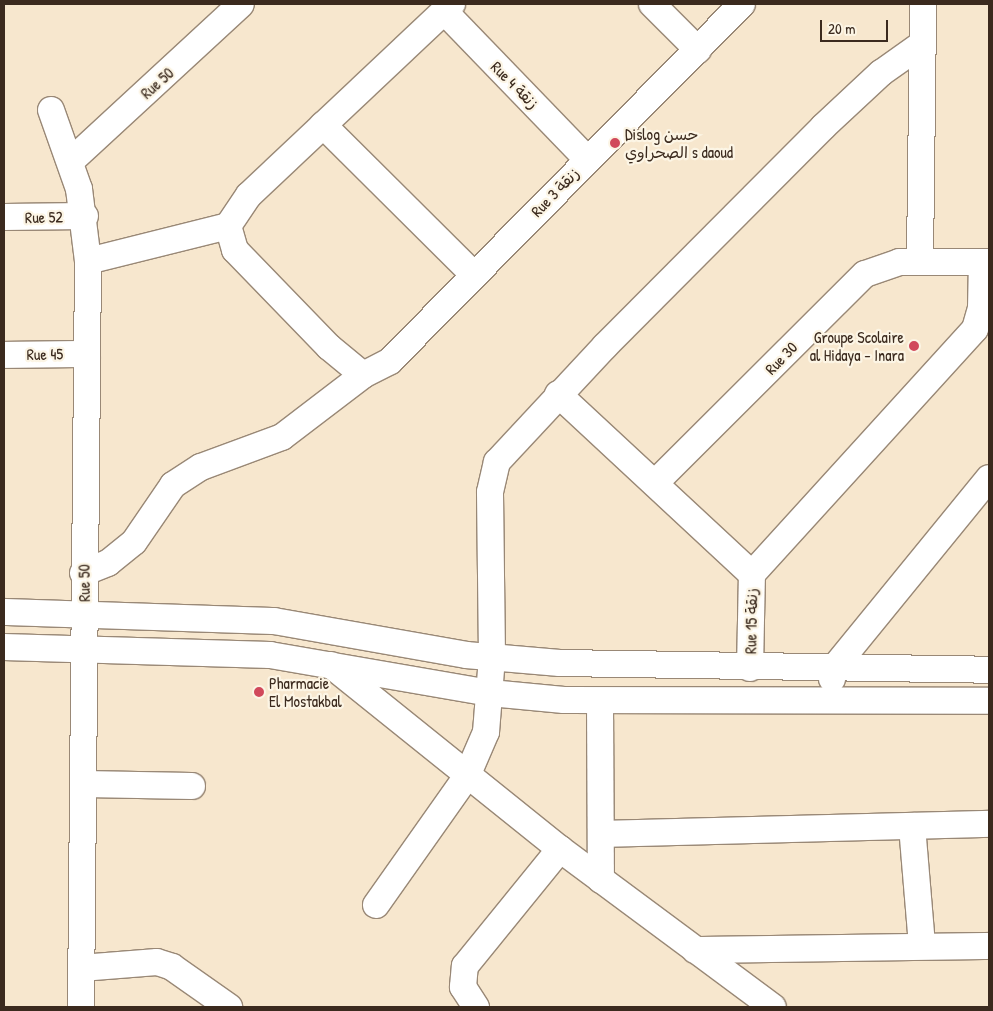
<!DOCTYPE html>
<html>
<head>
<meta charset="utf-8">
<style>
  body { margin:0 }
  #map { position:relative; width:993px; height:1011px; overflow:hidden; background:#f7e7ce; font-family:"Patrick Hand","Playpen Sans Arabic",sans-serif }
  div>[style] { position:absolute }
  .roads { filter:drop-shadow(1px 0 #998876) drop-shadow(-1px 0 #998876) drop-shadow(0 1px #998876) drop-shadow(0 -1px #998876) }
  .minor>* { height:26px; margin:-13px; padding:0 13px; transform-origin:13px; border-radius:13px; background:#fff }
  .dots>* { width:14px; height:14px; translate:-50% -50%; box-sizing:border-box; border:2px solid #fcf5e5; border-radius:50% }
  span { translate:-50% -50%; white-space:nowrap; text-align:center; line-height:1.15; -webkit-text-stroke:4.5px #fcf5e5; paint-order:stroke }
  .street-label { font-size:16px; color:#3b2a1e }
  .poi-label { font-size:16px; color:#3b2a1e }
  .left { translate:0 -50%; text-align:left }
  .right { translate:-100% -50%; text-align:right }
  .frame { position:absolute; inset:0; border:5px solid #3b2a1e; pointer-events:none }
  .scale { position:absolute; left:820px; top:20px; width:68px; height:22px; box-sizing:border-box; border:2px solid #3b2a1e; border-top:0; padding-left:6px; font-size:15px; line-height:18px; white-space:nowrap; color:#3b2a1e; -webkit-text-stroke:4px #fcf5e5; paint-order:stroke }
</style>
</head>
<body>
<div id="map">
  <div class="roads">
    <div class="minor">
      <div style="left:652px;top:4px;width:65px;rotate:45deg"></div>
      <div style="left:444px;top:11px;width:206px;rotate:46deg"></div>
      <div style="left:51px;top:110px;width:84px;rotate:70.5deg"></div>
      <div style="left:79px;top:189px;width:73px;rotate:82.9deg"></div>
      <div style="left:88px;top:261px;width:746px;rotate:90.54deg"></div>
      <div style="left:323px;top:125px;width:213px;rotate:44.8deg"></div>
      <div style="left:71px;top:161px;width:231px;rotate:-42.7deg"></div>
      <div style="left:4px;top:217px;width:81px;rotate:-0.7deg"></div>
      <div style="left:920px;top:260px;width:256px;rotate:-89.3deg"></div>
      <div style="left:88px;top:261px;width:144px;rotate:-14deg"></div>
      <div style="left:4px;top:355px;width:83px;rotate:-0.7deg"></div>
      <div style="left:363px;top:375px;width:44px;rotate:-140.5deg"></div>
      <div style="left:329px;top:347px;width:135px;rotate:-134.1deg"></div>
      <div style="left:235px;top:250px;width:25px;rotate:-106deg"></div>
      <div style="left:228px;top:226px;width:37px;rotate:-56deg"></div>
      <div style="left:249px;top:195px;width:279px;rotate:-43.3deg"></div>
      <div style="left:558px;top:394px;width:265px;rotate:42.9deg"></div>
      <div style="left:655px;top:483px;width:296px;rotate:-44.9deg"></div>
      <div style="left:865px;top:274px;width:36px;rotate:-19deg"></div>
      <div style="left:899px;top:262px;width:90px"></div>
      <div style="left:83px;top:573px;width:27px;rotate:-22deg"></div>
      <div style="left:108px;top:563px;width:33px;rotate:-39deg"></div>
      <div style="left:134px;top:542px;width:69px;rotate:-55.6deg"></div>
      <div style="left:173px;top:485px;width:33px;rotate:-33deg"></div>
      <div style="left:201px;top:467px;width:86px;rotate:-20.3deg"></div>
      <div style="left:282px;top:437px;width:102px;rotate:-37.4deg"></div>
      <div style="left:363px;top:375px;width:30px;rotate:-27deg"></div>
      <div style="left:390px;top:361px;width:501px;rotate:-45.4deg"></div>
      <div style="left:752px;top:574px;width:331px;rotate:-47.7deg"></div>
      <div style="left:975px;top:329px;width:22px;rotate:-74deg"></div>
      <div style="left:981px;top:308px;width:46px;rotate:-88.8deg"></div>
      <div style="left:4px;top:612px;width:270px;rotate:1.9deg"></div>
      <div style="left:274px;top:621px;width:195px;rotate:10deg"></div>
      <div style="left:466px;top:655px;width:94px;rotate:4.9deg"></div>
      <div style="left:560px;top:663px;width:429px;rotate:0.9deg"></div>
      <div style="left:4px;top:647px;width:266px;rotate:1.7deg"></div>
      <div style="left:270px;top:655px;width:223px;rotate:9.8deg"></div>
      <div style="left:490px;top:693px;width:74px;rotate:5.4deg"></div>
      <div style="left:564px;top:700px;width:425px;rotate:0.1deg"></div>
      <div style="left:331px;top:665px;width:294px;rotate:38.8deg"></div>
      <div style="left:560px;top:849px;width:265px;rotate:36.6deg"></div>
      <div style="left:750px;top:668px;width:94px;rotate:-88.8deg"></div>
      <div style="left:832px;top:679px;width:11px;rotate:-80deg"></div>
      <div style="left:834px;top:668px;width:245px;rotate:-50.8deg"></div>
      <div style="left:600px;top:701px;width:179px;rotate:89.7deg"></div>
      <div style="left:84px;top:784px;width:108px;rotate:1.1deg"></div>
      <div style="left:912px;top:826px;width:118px;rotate:85.2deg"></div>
      <div style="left:603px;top:834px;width:386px;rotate:-1.5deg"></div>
      <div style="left:376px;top:905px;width:158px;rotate:-54.8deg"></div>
      <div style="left:467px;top:776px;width:48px;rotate:-66.6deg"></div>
      <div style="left:486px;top:732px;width:75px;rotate:-85.4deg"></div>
      <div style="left:492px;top:657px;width:165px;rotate:-90.7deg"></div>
      <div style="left:490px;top:492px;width:31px;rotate:-77deg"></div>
      <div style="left:497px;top:462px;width:158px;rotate:-47deg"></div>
      <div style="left:605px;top:346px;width:309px;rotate:-45.1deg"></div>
      <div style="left:823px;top:127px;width:79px;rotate:-43deg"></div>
      <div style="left:881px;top:73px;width:50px;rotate:-35.3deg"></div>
      <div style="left:695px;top:950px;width:294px;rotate:-0.8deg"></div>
      <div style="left:81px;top:968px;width:76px;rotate:-4.5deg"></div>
      <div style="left:157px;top:962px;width:16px;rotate:18deg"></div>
      <div style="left:172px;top:967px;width:70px;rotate:35.1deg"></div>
      <div style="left:476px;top:1007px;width:24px;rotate:-123deg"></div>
      <div style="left:463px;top:987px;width:21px;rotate:-85deg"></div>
      <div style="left:465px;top:966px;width:151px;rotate:-50.9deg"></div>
    </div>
  </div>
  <div class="dots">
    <div style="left:615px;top:143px;background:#d1495b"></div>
    <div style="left:914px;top:346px;background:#d1495b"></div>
    <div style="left:259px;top:692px;background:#d1495b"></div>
  </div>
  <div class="street-label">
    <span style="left:157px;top:83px;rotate:-42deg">Rue 50</span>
    <span style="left:515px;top:85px;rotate:45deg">Rue 4 زنقة</span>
    <span style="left:555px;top:192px;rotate:-46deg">Rue 3 زنقة</span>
    <span style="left:44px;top:217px;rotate:-1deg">Rue 52</span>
    <span style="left:45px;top:354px;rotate:-1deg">Rue 45</span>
    <span style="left:781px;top:358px;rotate:-46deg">Rue 30</span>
    <span style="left:84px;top:583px;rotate:-91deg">Rue 50</span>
    <span style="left:751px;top:621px;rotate:-89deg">Rue 15 زنقة</span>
  </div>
  <div class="poi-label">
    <span class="left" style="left:625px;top:143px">Dislog حسن<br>الصحراوي s daoud</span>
    <span class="right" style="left:904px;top:346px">Groupe Scolaire<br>al Hidaya - Inara</span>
    <span class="left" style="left:269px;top:692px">Pharmacie<br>El Mostakbal</span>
  </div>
  <div class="frame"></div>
  <div class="scale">20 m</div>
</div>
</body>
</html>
